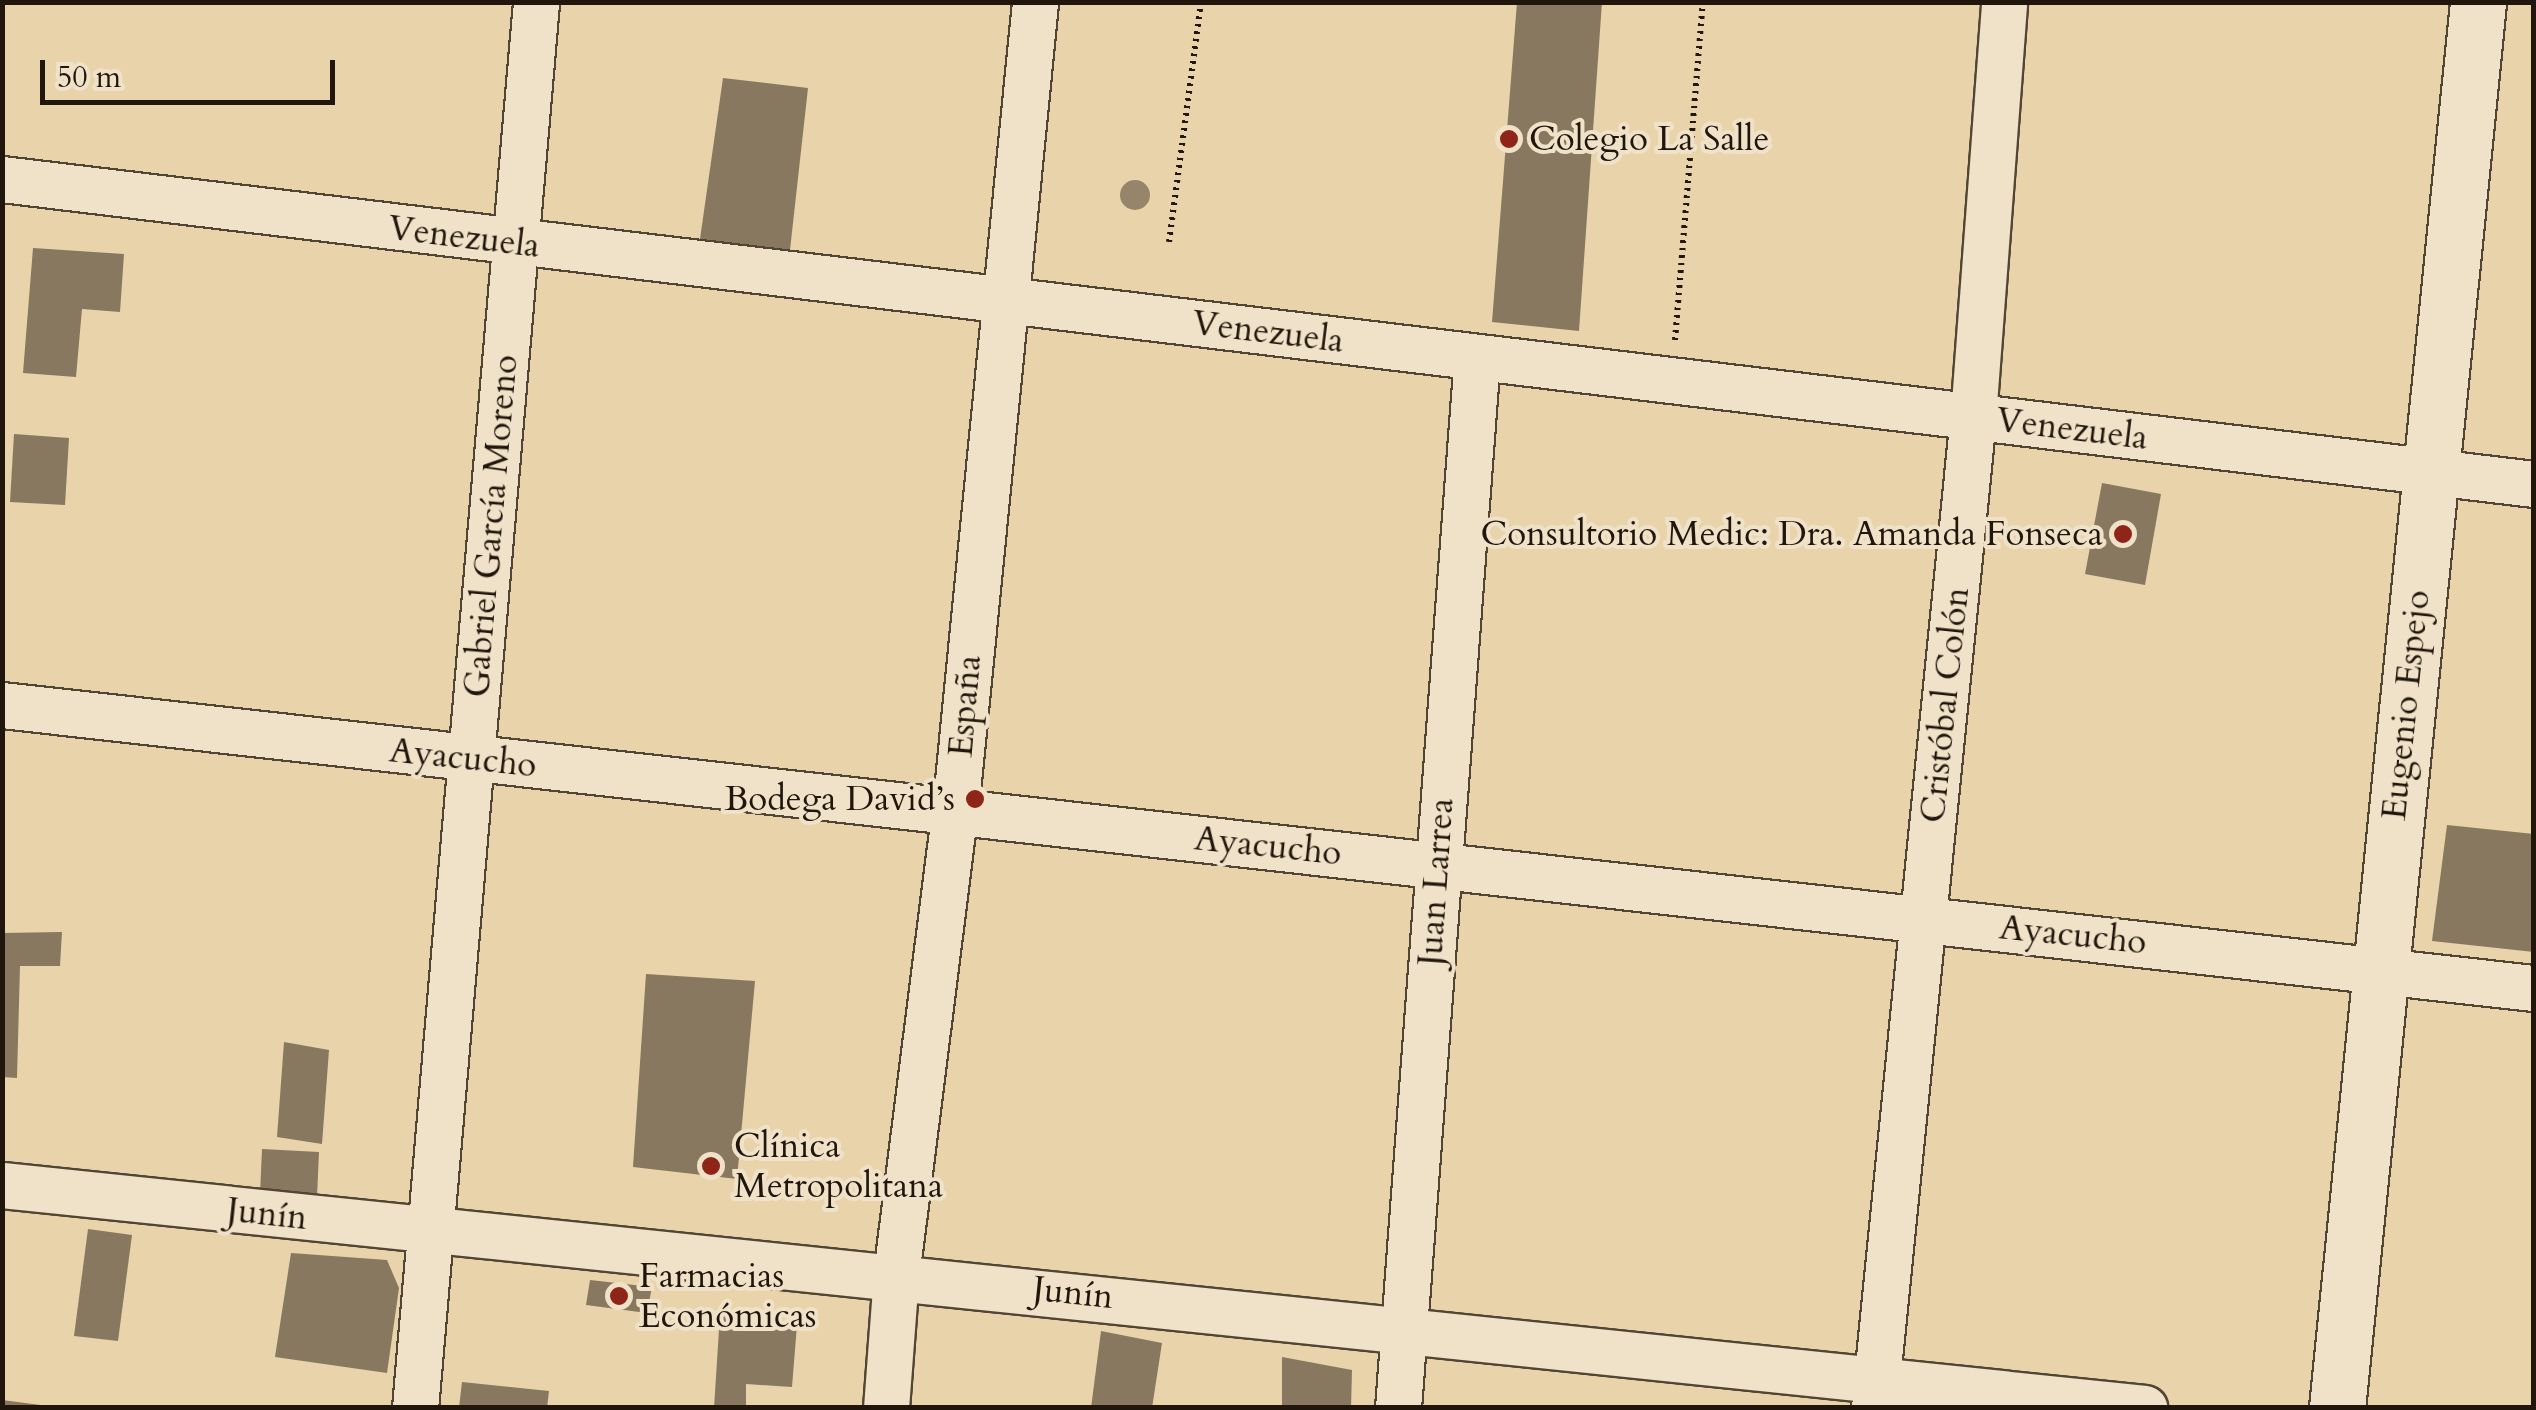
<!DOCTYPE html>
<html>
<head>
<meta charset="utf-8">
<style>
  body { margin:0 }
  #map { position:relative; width:2536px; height:1410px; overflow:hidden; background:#e8d3ab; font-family:Cardo,serif }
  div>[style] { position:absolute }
  .building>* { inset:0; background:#88785f }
  .path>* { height:6px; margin-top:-3px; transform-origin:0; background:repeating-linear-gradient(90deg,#20160c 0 2.5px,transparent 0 7.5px) }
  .roads { filter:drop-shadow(2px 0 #524534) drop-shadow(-2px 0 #524534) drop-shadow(0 2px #524534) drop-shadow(0 -2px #524534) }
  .minor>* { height:45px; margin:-22.5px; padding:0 22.5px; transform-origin:22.5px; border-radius:22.5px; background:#f0e2c8 }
  .tertiary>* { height:55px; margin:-27.5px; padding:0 27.5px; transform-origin:27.5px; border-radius:27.5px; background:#f0e2c8 }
  .trees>* { width:30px; height:30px; margin:-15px; border-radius:50%; background:#96856a }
  .dots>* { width:28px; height:28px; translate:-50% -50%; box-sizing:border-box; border:5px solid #f0e2c8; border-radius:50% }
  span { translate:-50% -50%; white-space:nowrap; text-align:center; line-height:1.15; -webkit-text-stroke:8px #f0e2c8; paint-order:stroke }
  .poi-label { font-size:35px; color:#20160c }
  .left { translate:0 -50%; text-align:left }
  .right { translate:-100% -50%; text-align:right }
  .street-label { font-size:35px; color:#20160c }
  .frame { position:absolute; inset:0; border:5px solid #20160c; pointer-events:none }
  .scale { position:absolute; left:40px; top:60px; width:295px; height:45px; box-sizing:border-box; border:5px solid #20160c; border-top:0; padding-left:12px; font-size:30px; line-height:35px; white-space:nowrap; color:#20160c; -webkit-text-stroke:8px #f0e2c8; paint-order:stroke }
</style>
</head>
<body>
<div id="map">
  <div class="building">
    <div style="clip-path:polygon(1517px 2px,1602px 2px,1579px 331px,1492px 322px)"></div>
    <div style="clip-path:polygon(723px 78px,808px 88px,790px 250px,700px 239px)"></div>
    <div style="clip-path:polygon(33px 248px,124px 254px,120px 312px,82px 309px,76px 377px,23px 373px)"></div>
    <div style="clip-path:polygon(14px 434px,69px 438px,65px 505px,10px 502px)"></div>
    <div style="clip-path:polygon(2102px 483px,2161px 494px,2145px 585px,2085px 574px)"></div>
    <div style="clip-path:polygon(2447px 825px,2534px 834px,2534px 952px,2432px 941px)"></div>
    <div style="clip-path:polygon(62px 932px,60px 966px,20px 966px,17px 1078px,2px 1077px,2px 933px)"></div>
    <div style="clip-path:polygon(646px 974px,755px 981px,737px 1179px,633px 1167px)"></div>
    <div style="clip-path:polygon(284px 1042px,329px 1050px,322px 1144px,277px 1137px)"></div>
    <div style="clip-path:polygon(262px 1149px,319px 1152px,317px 1197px,260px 1194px)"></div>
    <div style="clip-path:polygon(88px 1229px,132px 1235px,118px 1341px,74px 1336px)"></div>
    <div style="clip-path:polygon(291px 1253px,387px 1260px,399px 1288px,387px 1373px,275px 1357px)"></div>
    <div style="clip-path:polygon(590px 1280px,652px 1287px,647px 1313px,586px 1305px)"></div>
    <div style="clip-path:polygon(720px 1314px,797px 1325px,792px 1387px,746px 1384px,746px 1408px,714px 1408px)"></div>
    <div style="clip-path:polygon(1101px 1331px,1162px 1343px,1152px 1408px,1091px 1408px)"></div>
    <div style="clip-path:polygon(1282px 1357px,1352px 1370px,1351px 1408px,1282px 1408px)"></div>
    <div style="clip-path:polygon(462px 1382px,549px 1391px,547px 1408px,459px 1408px)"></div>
    <div style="clip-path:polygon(2px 1400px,41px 1405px,41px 1408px,2px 1408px)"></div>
  </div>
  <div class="path">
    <div style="left:1169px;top:242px;width:242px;rotate:-82.4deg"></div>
    <div style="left:1675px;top:340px;width:339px;rotate:-85.3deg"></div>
  </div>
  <div class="roads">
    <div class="minor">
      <div style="left:2px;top:179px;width:2550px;rotate:6.87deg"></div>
      <div style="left:2px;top:705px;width:2548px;rotate:6.38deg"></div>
      <div style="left:2px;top:1185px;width:2154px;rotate:5.94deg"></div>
      <div style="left:415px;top:1408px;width:1411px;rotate:-85.08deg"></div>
      <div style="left:886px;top:1408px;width:133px;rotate:-85.7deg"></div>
      <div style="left:896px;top:1275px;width:468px;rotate:-82.8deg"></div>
      <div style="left:955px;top:811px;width:813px;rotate:-84.35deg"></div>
      <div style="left:1398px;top:1408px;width:1054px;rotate:-85.7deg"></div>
      <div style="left:1874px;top:1408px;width:996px;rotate:-84.3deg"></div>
      <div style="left:1973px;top:417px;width:416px;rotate:-85.7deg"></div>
    </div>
    <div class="tertiary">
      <div style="left:2337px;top:1408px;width:1413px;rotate:-84.27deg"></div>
    </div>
  </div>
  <div class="trees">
    <div style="left:1135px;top:195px"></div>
  </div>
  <div class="dots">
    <div style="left:1509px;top:139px;background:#8f2418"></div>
    <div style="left:2123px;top:534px;background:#8f2418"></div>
    <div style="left:975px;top:799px;background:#8f2418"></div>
    <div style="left:711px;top:1166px;background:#8f2418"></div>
    <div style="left:619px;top:1296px;background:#8f2418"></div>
  </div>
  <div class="poi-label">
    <span class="left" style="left:1529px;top:139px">Colegio La Salle</span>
    <span class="right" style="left:2103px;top:534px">Consultorio Medic: Dra. Amanda Fonseca</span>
    <span class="right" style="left:955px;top:799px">Bodega David’s</span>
    <span class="left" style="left:734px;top:1166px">Clínica<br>Metropolitana</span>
    <span class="left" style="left:639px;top:1296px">Farmacias<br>Económicas</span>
  </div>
  <div class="street-label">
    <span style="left:464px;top:237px;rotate:7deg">Venezuela</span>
    <span style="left:1268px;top:332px;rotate:7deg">Venezuela</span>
    <span style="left:2072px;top:429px;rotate:7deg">Venezuela</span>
    <span style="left:491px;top:526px;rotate:-85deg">Gabriel García Moreno</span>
    <span style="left:1945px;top:705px;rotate:-84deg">Cristóbal Colón</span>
    <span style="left:2406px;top:705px;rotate:-84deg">Eugenio Espejo</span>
    <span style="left:965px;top:706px;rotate:-85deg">España</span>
    <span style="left:463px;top:758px;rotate:6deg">Ayacucho</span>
    <span style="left:1268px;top:846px;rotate:6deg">Ayacucho</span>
    <span style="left:1436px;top:882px;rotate:-86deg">Juan Larrea</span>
    <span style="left:2073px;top:935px;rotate:6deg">Ayacucho</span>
    <span style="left:267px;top:1214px;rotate:6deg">Junín</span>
    <span style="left:1073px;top:1293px;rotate:6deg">Junín</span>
  </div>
  <div class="frame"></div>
  <div class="scale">50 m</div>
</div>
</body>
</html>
